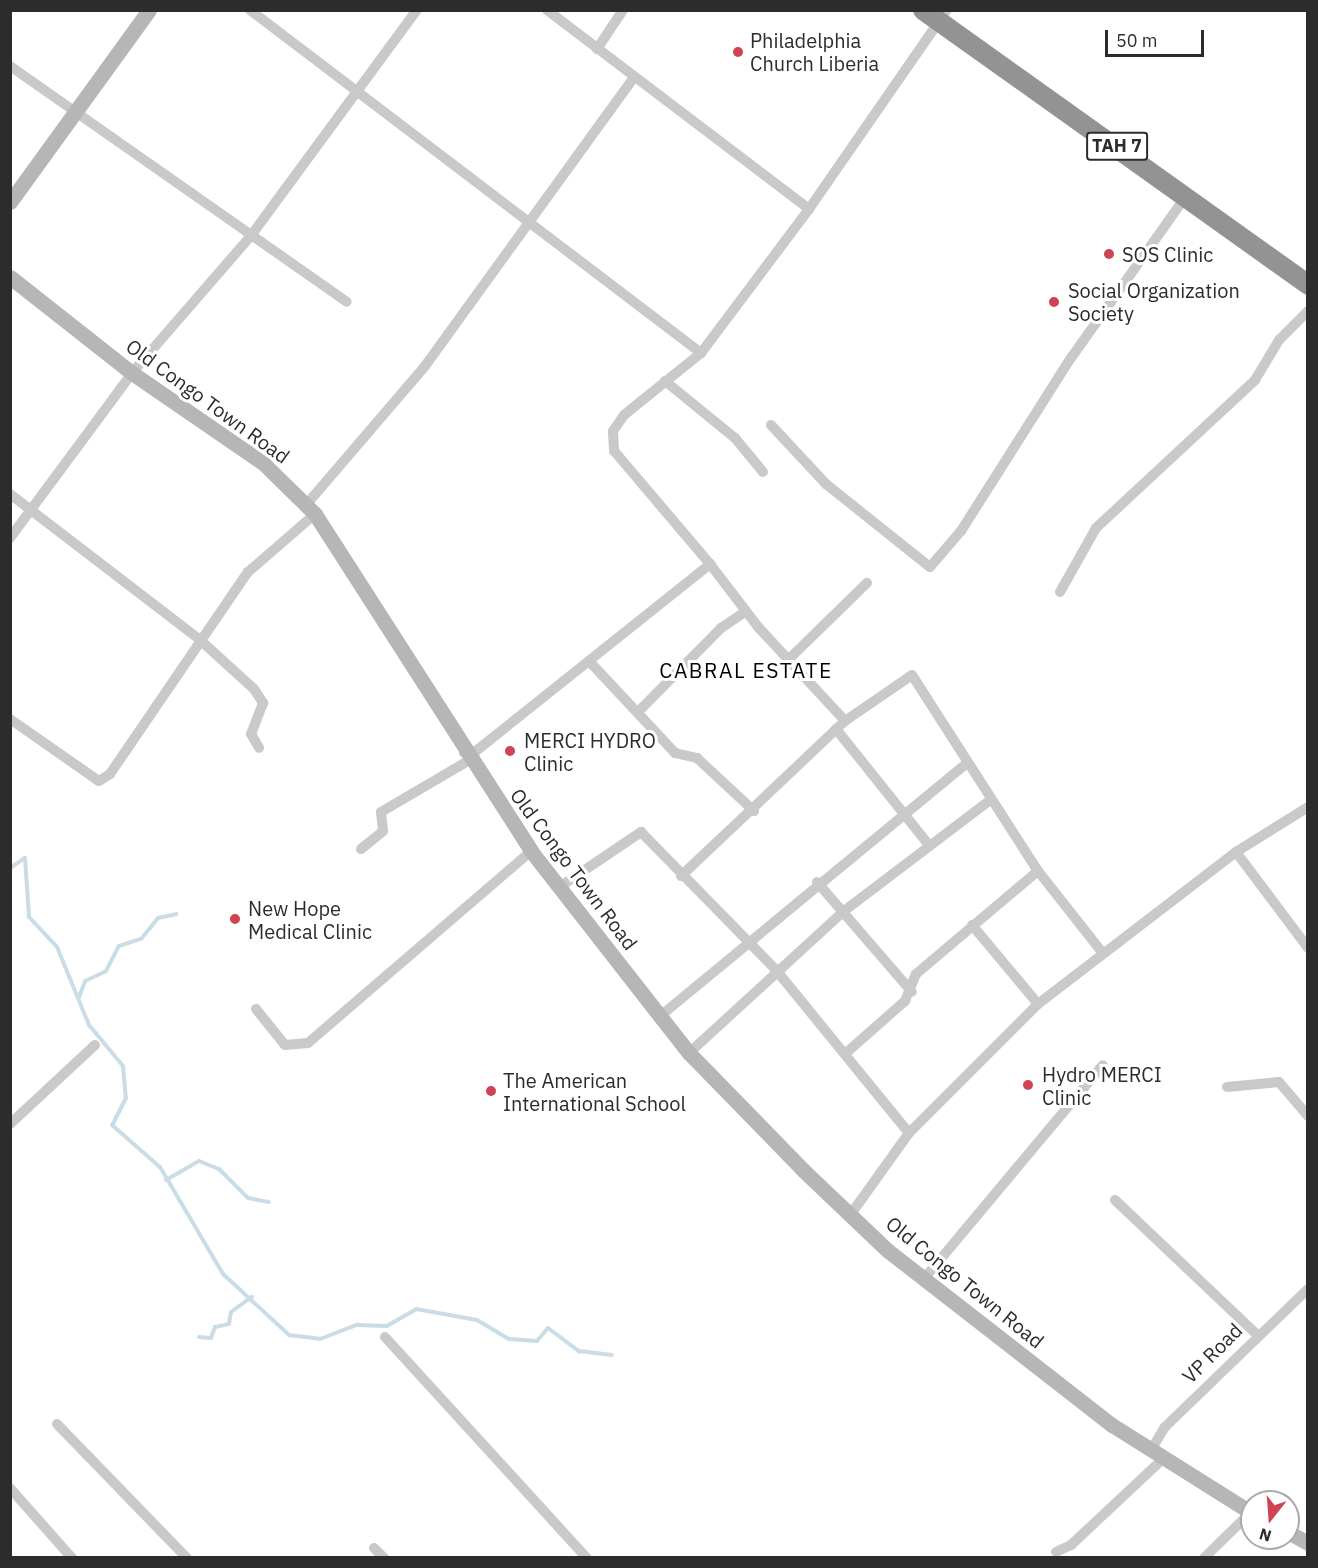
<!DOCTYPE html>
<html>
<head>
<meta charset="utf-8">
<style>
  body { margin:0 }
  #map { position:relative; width:1318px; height:1568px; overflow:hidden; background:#fff; font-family:"IBM Plex Sans",sans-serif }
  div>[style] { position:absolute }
  .stream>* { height:4px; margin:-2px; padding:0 2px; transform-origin:2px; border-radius:2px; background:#cadce6 }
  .street>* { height:10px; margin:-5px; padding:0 5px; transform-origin:5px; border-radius:5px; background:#c9c9c9 }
  .secondary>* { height:15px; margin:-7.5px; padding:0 7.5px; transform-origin:7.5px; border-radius:7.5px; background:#b6b6b6 }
  .highway>* { height:20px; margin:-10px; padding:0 10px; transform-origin:10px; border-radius:10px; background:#939393 }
  .dots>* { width:16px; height:16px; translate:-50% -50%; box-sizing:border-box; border:3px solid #fff; border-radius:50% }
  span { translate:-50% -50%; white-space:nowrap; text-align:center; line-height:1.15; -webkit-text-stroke:6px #fff; paint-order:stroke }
  .shield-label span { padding:2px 4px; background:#fff; border:2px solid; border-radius:4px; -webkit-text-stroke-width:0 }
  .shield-label { font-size:18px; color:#2c2c2c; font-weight:700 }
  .poi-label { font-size:20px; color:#2c2c2c }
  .left { translate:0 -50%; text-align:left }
  .street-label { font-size:20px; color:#2c2c2c }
  .neighbourhood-label { font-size:21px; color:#000; letter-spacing:1.5px }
  .frame { position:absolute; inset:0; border:12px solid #2c2c2c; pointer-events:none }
  .north { position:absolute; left:1240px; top:1490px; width:60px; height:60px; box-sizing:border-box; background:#fff; border:2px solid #ababab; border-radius:50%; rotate:197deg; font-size:16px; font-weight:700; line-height:24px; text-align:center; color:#2c2c2c }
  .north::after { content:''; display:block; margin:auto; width:21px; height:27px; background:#cf4352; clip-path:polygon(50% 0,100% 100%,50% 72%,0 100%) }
  .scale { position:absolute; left:1105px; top:30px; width:99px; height:27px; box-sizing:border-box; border:3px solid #2c2c2c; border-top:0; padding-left:8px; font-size:18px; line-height:21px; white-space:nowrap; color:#2c2c2c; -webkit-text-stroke:4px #fff; paint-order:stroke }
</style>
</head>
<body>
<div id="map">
  <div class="stream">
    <div style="left:10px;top:868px;width:18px;rotate:-34deg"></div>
    <div style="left:25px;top:858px;width:59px;rotate:86.1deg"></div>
    <div style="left:29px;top:917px;width:41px;rotate:47deg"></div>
    <div style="left:57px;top:947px;width:84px;rotate:67.7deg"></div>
    <div style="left:89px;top:1025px;width:53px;rotate:50.3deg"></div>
    <div style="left:123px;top:1066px;width:32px;rotate:85deg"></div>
    <div style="left:126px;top:1098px;width:30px;rotate:117deg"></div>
    <div style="left:112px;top:1125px;width:64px;rotate:41.2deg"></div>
    <div style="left:160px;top:1167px;width:124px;rotate:59.5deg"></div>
    <div style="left:223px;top:1274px;width:90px;rotate:42.7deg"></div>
    <div style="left:289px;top:1335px;width:31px;rotate:7deg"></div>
    <div style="left:320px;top:1339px;width:40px;rotate:-21deg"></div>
    <div style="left:357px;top:1325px;width:30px;rotate:2deg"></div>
    <div style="left:387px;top:1326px;width:34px;rotate:-30deg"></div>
    <div style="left:416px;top:1309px;width:62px;rotate:10.2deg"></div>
    <div style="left:477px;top:1320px;width:37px;rotate:31deg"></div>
    <div style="left:509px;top:1339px;width:28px;rotate:4deg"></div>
    <div style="left:537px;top:1341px;width:17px;rotate:-50deg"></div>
    <div style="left:548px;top:1328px;width:39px;rotate:37deg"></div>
    <div style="left:579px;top:1351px;width:33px;rotate:7deg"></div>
    <div style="left:79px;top:997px;width:17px;rotate:-69deg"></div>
    <div style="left:85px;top:981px;width:23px;rotate:-25deg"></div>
    <div style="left:106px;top:971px;width:28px;rotate:-63deg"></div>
    <div style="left:119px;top:946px;width:23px;rotate:-18deg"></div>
    <div style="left:141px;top:939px;width:27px;rotate:-51deg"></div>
    <div style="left:158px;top:918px;width:19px;rotate:-12deg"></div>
    <div style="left:166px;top:1180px;width:38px;rotate:-30deg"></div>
    <div style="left:199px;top:1161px;width:22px;rotate:22deg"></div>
    <div style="left:219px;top:1169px;width:41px;rotate:45deg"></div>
    <div style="left:248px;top:1198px;width:21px;rotate:11deg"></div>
    <div style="left:199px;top:1337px;width:12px;rotate:5deg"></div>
    <div style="left:211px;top:1338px;width:12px;rotate:-70deg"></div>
    <div style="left:215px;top:1327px;width:14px;rotate:-12deg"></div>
    <div style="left:229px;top:1324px;width:12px;rotate:-81deg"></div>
    <div style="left:231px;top:1312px;width:26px;rotate:-36deg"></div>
  </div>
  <div class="street">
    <div style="left:250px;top:10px;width:567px;rotate:37.25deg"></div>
    <div style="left:547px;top:10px;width:329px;rotate:37.2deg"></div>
    <div style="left:597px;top:49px;width:47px;rotate:-56.3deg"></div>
    <div style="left:10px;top:66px;width:411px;rotate:35deg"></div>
    <div style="left:665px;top:381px;width:90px;rotate:39.2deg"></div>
    <div style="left:735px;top:438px;width:44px;rotate:50.5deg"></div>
    <div style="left:771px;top:425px;width:81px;rotate:47deg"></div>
    <div style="left:826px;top:484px;width:133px;rotate:38.6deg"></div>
    <div style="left:930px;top:567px;width:48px;rotate:-49.3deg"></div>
    <div style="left:961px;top:531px;width:205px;rotate:-57.6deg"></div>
    <div style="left:1071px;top:358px;width:200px;rotate:-54.6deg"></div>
    <div style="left:10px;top:494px;width:238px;rotate:37.5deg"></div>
    <div style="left:199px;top:639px;width:74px;rotate:42.3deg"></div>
    <div style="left:254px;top:689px;width:17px;rotate:57deg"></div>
    <div style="left:263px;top:703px;width:33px;rotate:111deg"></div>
    <div style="left:251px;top:734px;width:16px;rotate:60deg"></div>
    <div style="left:306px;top:505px;width:183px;rotate:-49.4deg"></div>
    <div style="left:425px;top:366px;width:354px;rotate:-54.1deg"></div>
    <div style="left:10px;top:538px;width:205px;rotate:-53.5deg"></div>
    <div style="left:132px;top:373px;width:180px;rotate:-49.1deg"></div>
    <div style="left:250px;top:237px;width:282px;rotate:-53.7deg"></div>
    <div style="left:710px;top:564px;width:81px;rotate:52.6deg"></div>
    <div style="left:759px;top:628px;width:127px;rotate:47.2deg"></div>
    <div style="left:1060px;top:592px;width:73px;rotate:-60.6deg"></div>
    <div style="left:1096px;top:528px;width:217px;rotate:-42.9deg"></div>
    <div style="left:1255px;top:380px;width:47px;rotate:-59deg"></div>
    <div style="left:1279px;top:340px;width:41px;rotate:-45deg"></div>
    <div style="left:789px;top:659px;width:109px;rotate:-44.3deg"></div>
    <div style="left:589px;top:661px;width:126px;rotate:46.9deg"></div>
    <div style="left:675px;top:753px;width:23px;rotate:13deg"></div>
    <div style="left:697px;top:758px;width:78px;rotate:42.9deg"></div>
    <div style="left:639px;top:711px;width:117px;rotate:-45.3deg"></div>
    <div style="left:721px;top:628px;width:29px;rotate:-34deg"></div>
    <div style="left:10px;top:719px;width:108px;rotate:34.9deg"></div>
    <div style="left:99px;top:781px;width:13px;rotate:-32deg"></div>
    <div style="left:110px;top:774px;width:245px;rotate:-55.7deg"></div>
    <div style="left:248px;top:572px;width:89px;rotate:-40.9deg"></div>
    <div style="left:836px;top:729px;width:149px;rotate:51.3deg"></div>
    <div style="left:464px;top:753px;width:12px;rotate:-9deg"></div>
    <div style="left:476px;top:751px;width:300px;rotate:-38.6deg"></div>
    <div style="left:710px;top:564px;width:148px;rotate:-130.3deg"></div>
    <div style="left:614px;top:451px;width:20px;rotate:-93deg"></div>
    <div style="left:613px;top:431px;width:19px;rotate:-55deg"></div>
    <div style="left:624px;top:415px;width:99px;rotate:-38.8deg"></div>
    <div style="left:701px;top:353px;width:180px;rotate:-53.1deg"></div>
    <div style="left:809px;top:209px;width:242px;rotate:-55.3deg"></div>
    <div style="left:361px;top:849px;width:28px;rotate:-39deg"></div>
    <div style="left:383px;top:831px;width:19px;rotate:-96deg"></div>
    <div style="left:381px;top:812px;width:101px;rotate:-30.4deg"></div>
    <div style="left:1236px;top:852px;width:120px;rotate:53.1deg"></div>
    <div style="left:681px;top:876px;width:226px;rotate:-43.4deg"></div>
    <div style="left:845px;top:721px;width:81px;rotate:-34.5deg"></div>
    <div style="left:912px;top:675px;width:233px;rotate:57.3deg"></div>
    <div style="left:1038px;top:871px;width:103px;rotate:51.7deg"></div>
    <div style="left:817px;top:882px;width:145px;rotate:49.2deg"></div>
    <div style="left:561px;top:886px;width:97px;rotate:-34deg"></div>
    <div style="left:641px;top:832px;width:193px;rotate:45.6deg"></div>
    <div style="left:776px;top:970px;width:210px;rotate:50.8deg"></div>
    <div style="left:972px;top:925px;width:103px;rotate:50.1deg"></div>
    <div style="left:256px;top:1009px;width:46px;rotate:51.1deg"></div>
    <div style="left:285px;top:1045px;width:23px;rotate:-5deg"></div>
    <div style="left:308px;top:1043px;width:294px;rotate:-40.7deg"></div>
    <div style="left:659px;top:1017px;width:399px;rotate:-39.5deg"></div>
    <div style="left:689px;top:1053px;width:210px;rotate:-42.5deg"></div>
    <div style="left:844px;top:911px;width:183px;rotate:-37.2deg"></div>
    <div style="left:846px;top:1053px;width:79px;rotate:-41.4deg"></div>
    <div style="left:905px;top:1001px;width:29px;rotate:-68deg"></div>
    <div style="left:916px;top:974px;width:160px;rotate:-40.2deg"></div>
    <div style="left:1227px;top:1087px;width:52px;rotate:-5.5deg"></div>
    <div style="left:1279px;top:1082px;width:45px;rotate:49.5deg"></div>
    <div style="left:10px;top:1124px;width:116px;rotate:-42.9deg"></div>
    <div style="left:1115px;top:1200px;width:195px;rotate:43.5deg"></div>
    <div style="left:851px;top:1214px;width:100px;rotate:-54.4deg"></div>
    <div style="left:909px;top:1133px;width:182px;rotate:-45deg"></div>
    <div style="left:1038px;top:1004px;width:250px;rotate:-37.5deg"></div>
    <div style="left:1236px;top:852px;width:85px;rotate:-32deg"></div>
    <div style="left:923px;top:1280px;width:280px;rotate:-50.1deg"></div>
    <div style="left:385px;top:1337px;width:299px;rotate:47.6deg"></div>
    <div style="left:57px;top:1424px;width:187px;rotate:45.9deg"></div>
    <div style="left:1151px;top:1450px;width:27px;rotate:-59deg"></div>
    <div style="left:1165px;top:1427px;width:199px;rotate:-44deg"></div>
    <div style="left:10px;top:1488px;width:94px;rotate:48.5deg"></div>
    <div style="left:374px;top:1548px;width:14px;rotate:45deg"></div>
    <div style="left:1056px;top:1552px;width:17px;rotate:-25deg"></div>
    <div style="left:1071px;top:1545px;width:127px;rotate:-43.1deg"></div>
    <div style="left:1204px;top:1558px;width:66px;rotate:-44.4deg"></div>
  </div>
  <div class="secondary">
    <div style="left:10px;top:202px;width:237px;rotate:-54.1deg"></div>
    <div style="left:10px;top:277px;width:155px;rotate:38.2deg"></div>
    <div style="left:132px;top:373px;width:159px;rotate:34.5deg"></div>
    <div style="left:263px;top:463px;width:73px;rotate:44.4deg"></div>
    <div style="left:315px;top:514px;width:400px;rotate:57.3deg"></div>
    <div style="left:531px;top:851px;width:256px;rotate:52deg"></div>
    <div style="left:689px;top:1053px;width:163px;rotate:45.7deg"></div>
    <div style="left:803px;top:1170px;width:116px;rotate:43.6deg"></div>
    <div style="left:887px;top:1250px;width:285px;rotate:37.9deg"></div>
    <div style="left:1112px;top:1425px;width:165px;rotate:32.2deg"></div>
    <div style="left:1288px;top:1532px;width:23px;rotate:29deg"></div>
  </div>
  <div class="highway">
    <div style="left:923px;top:10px;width:473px;rotate:35.5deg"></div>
  </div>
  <div class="dots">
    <div style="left:738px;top:52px;background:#cf4352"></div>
    <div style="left:1109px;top:254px;background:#cf4352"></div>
    <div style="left:1054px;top:302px;background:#cf4352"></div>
    <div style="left:510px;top:751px;background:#cf4352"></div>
    <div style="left:235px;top:919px;background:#cf4352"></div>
    <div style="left:1028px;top:1085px;background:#cf4352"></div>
    <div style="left:491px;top:1091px;background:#cf4352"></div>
  </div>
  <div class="shield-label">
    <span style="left:1117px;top:146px">TAH 7</span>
  </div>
  <div class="poi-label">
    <span class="left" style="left:750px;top:52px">Philadelphia<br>Church Liberia</span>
    <span class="left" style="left:1122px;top:254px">SOS Clinic</span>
    <span class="left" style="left:1068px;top:302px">Social Organization<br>Society</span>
    <span class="left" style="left:524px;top:752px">MERCI HYDRO<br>Clinic</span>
    <span class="left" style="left:248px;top:920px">New Hope<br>Medical Clinic</span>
    <span class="left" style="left:1042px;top:1086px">Hydro MERCI<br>Clinic</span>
    <span class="left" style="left:503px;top:1092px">The American<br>International School</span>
  </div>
  <div class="street-label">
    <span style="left:208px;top:401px;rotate:36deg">Old Congo Town Road</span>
    <span style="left:574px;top:869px;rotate:53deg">Old Congo Town Road</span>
    <span style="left:965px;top:1282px;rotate:39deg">Old Congo Town Road</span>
    <span style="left:1212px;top:1353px;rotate:-45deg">VP Road</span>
  </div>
  <div class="neighbourhood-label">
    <span style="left:746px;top:670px">CABRAL ESTATE</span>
  </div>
  <div class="frame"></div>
  <div class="north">N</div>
  <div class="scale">50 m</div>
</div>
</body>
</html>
